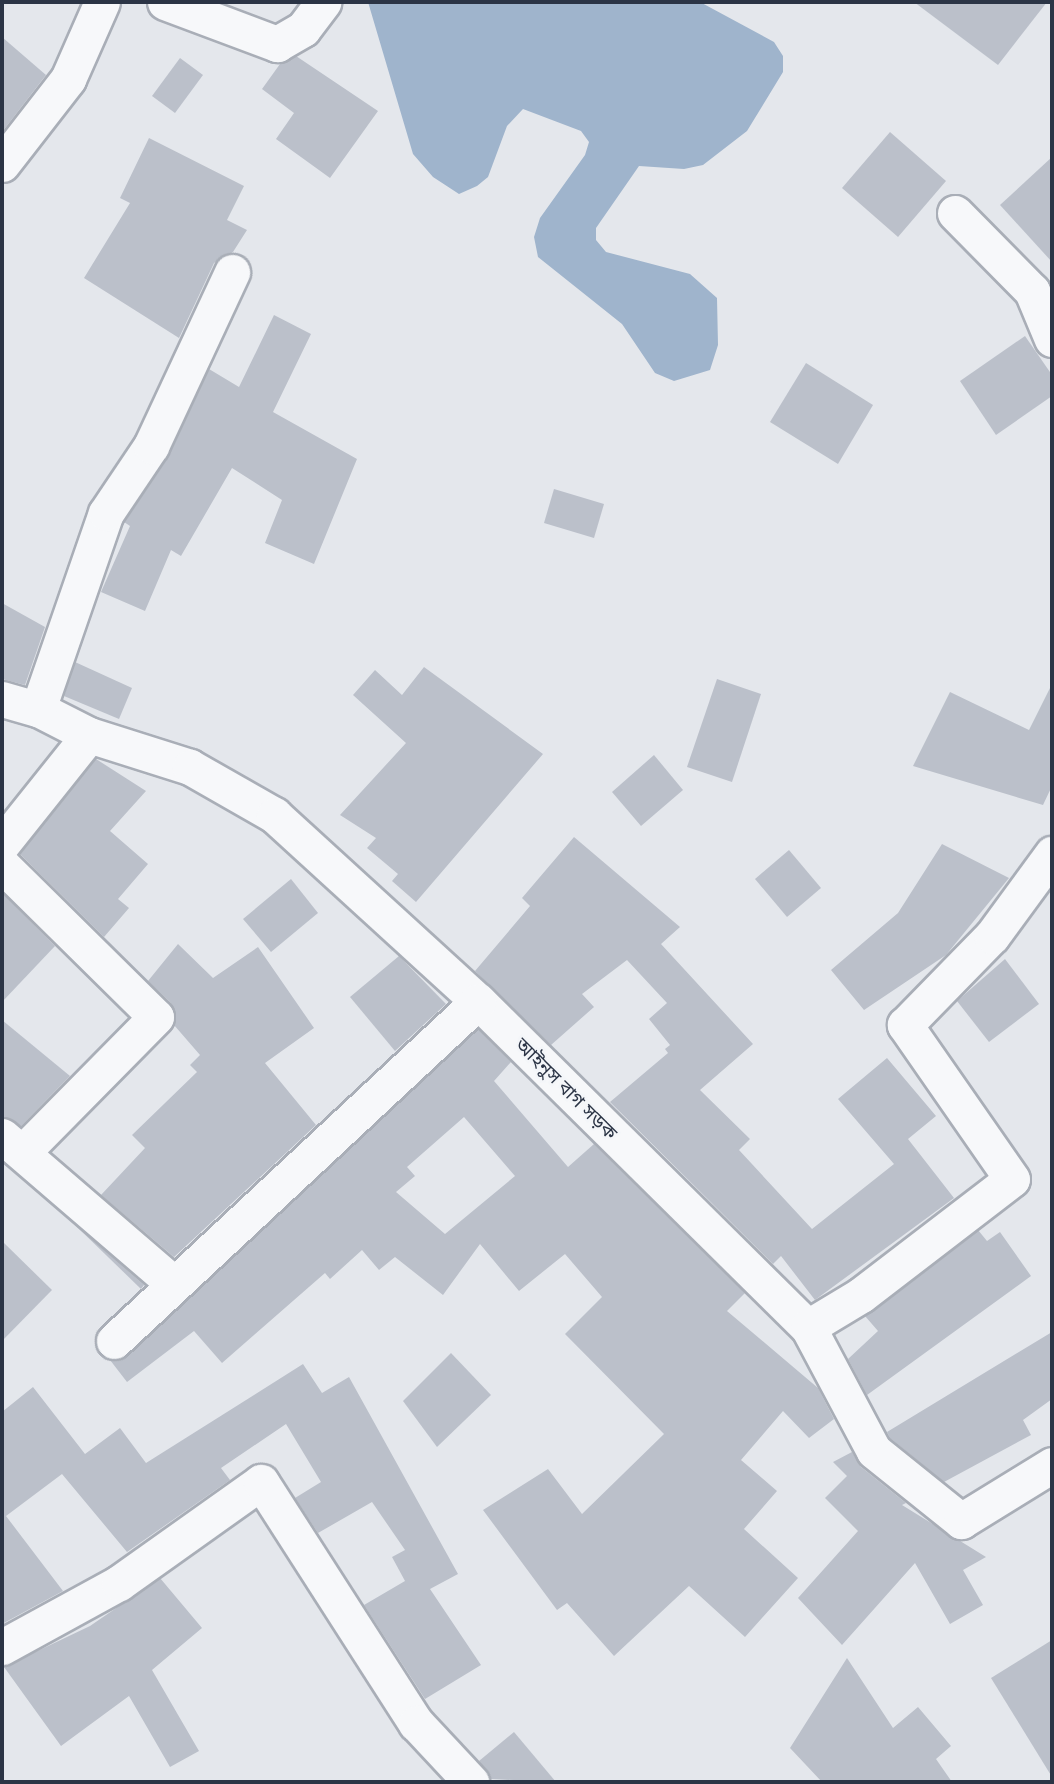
<!DOCTYPE html>
<html>
<head>
<meta charset="utf-8">
<style>
  body { margin:0 }
  #map { position:relative; width:1054px; height:1784px; overflow:hidden; background:#e4e7ec; font-family:Mulish,"Noto Sans Bengali",sans-serif }
  div>[style] { position:absolute }
  .water>* { inset:0; background:#9fb4cc }
  .building>* { inset:0; background:#bbc0ca }
  .roads { filter:drop-shadow(2px 0 #a9aeb7) drop-shadow(-2px 0 #a9aeb7) drop-shadow(0 2px #a9aeb7) drop-shadow(0 -2px #a9aeb7) }
  .minor>* { height:35px; margin:-17.5px; padding:0 17.5px; transform-origin:17.5px; border-radius:17.5px; background:#f7f8fa }
  span { translate:-50% -50%; white-space:nowrap; text-align:center; line-height:1.15; -webkit-text-stroke:5px #f4f6f9; paint-order:stroke }
  .street-label { font-size:19px; color:#2b3445 }
  .frame { position:absolute; inset:0; border:4px solid #2b3445; pointer-events:none }
</style>
</head>
<body>
<div id="map">
  <div class="water">
    <div style="clip-path:polygon(368px 2px,700px 2px,774px 42px,783px 56px,783px 72px,747px 131px,703px 165px,684px 169px,639px 166px,596px 228px,596px 240px,606px 252px,690px 274px,717px 298px,718px 345px,710px 370px,674px 381px,655px 373px,622px 324px,538px 257px,534px 237px,540px 218px,585px 155px,589px 142px,581px 131px,523px 109px,507px 126px,488px 177px,477px 186px,459px 194px,433px 177px,413px 154px)"></div>
  </div>
  <div class="building">
    <div style="clip-path:polygon(914px 2px,1047px 2px,998px 65px)"></div>
    <div style="clip-path:polygon(2px 37px,46px 75px,2px 132px)"></div>
    <div style="clip-path:polygon(296px 56px,378px 111px,330px 178px,276px 139px,294px 113px,262px 89px,280px 64px)"></div>
    <div style="clip-path:polygon(180px 58px,203px 75px,175px 113px,152px 96px)"></div>
    <div style="clip-path:polygon(890px 132px,946px 181px,898px 237px,842px 188px)"></div>
    <div style="clip-path:polygon(149px 138px,244px 186px,227px 220px,247px 230px,233px 252px,214px 263px,179px 338px,84px 278px,130px 203px,120px 198px)"></div>
    <div style="clip-path:polygon(1052px 157px,1052px 262px,1000px 205px)"></div>
    <div style="clip-path:polygon(274px 315px,311px 334px,273px 412px,357px 459px,314px 564px,265px 543px,282px 500px,232px 468px,181px 556px,171px 550px,145px 611px,101px 592px,130px 526px,124px 522px,169px 455px,209px 369px,239px 387px)"></div>
    <div style="clip-path:polygon(1025px 336px,1052px 375px,1052px 396px,996px 435px,960px 381px)"></div>
    <div style="clip-path:polygon(806px 363px,873px 405px,838px 464px,770px 422px)"></div>
    <div style="clip-path:polygon(554px 489px,604px 504px,594px 538px,544px 523px)"></div>
    <div style="clip-path:polygon(2px 603px,45px 627px,25px 685px,2px 679px)"></div>
    <div style="clip-path:polygon(75px 662px,132px 688px,119px 719px,64px 696px)"></div>
    <div style="clip-path:polygon(424px 667px,543px 754px,416px 902px,392px 881px,398px 874px,367px 848px,376px 838px,340px 815px,406px 743px,353px 695px,375px 670px,402px 695px)"></div>
    <div style="clip-path:polygon(717px 679px,761px 694px,732px 782px,687px 767px)"></div>
    <div style="clip-path:polygon(1052px 684px,1052px 786px,1043px 805px,913px 766px,950px 692px,1029px 730px)"></div>
    <div style="clip-path:polygon(654px 755px,683px 790px,641px 826px,612px 792px)"></div>
    <div style="clip-path:polygon(96px 759px,146px 791px,110px 831px,148px 864px,118px 899px,129px 908px,104px 937px,20px 854px)"></div>
    <div style="clip-path:polygon(574px 837px,680px 927px,661px 944px,753px 1044px,700px 1090px,750px 1139px,739px 1150px,812px 1229px,894px 1164px,838px 1099px,887px 1058px,936px 1116px,908px 1139px,954px 1198px,815px 1300px,781px 1256px,773px 1264px,610px 1102px,668px 1053px,665px 1049px,670px 1045px,649px 1019px,667px 1003px,627px 960px,582px 994px,594px 1007px,551px 1045px,475px 971px,530px 906px,522px 898px)"></div>
    <div style="clip-path:polygon(942px 844px,1009px 878px,946px 955px,864px 1010px,831px 970px,898px 913px)"></div>
    <div style="clip-path:polygon(789px 850px,821px 888px,787px 917px,755px 879px)"></div>
    <div style="clip-path:polygon(291px 879px,318px 913px,271px 952px,243px 919px)"></div>
    <div style="clip-path:polygon(2px 893px,55px 946px,2px 1002px)"></div>
    <div style="clip-path:polygon(178px 944px,213px 978px,258px 947px,314px 1028px,265px 1063px,316px 1125px,174px 1257px,101px 1195px,145px 1148px,132px 1135px,197px 1072px,190px 1065px,200px 1055px,174px 1025px,171px 1003px,148px 981px)"></div>
    <div style="clip-path:polygon(399px 956px,446px 1004px,395px 1051px,350px 997px)"></div>
    <div style="clip-path:polygon(1005px 959px,1039px 1004px,989px 1042px,957px 1001px)"></div>
    <div style="clip-path:polygon(2px 1020px,70px 1076px,21px 1126px,2px 1116px)"></div>
    <div style="clip-path:polygon(evenodd,478px 1029px,511px 1062px,494px 1081px,568px 1167px,594px 1144px,745px 1293px,727px 1311px,818px 1388px,834px 1419px,809px 1438px,783px 1411px,741px 1460px,777px 1491px,744px 1529px,798px 1578px,745px 1637px,689px 1586px,614px 1656px,567px 1603px,557px 1610px,483px 1510px,548px 1469px,582px 1514px,664px 1434px,565px 1334px,602px 1297px,565px 1254px,519px 1291px,480px 1244px,443px 1295px,395px 1257px,379px 1270px,362px 1250px,330px 1279px,325px 1273px,222px 1363px,194px 1331px,127px 1382px,110px 1360px,128px 1356px,478px 1029px,464px 1117px,515px 1176px,445px 1234px,396px 1192px,415px 1176px,407px 1167px,464px 1117px)"></div>
    <div style="clip-path:polygon(74px 1224px,144px 1285px,141px 1289px)"></div>
    <div style="clip-path:polygon(978px 1230px,987px 1241px,1000px 1232px,1031px 1276px,867px 1395px,848px 1359px,878px 1331px,865px 1316px)"></div>
    <div style="clip-path:polygon(2px 1241px,52px 1290px,2px 1341px)"></div>
    <div style="clip-path:polygon(1052px 1332px,1052px 1399px,1023px 1420px,1031px 1435px,944px 1482px,890px 1438px,887px 1432px)"></div>
    <div style="clip-path:polygon(451px 1353px,491px 1395px,437px 1447px,403px 1401px)"></div>
    <div style="clip-path:polygon(303px 1364px,322px 1393px,349px 1377px,458px 1574px,430px 1589px,481px 1665px,425px 1699px,364px 1605px,405px 1581px,392px 1557px,405px 1550px,372px 1502px,318px 1533px,295px 1498px,321px 1482px,286px 1424px,221px 1468px,230px 1480px,127px 1552px,62px 1474px,6px 1516px,63px 1591px,2px 1624px,2px 1412px,33px 1387px,85px 1454px,120px 1428px,146px 1463px)"></div>
    <div style="clip-path:polygon(852px 1452px,861px 1467px,906px 1503px,902px 1505px,986px 1557px,963px 1570px,983px 1605px,950px 1624px,915px 1563px,842px 1645px,798px 1598px,858px 1531px,825px 1498px,847px 1476px,833px 1462px)"></div>
    <div style="clip-path:polygon(160px 1578px,202px 1628px,152px 1670px,199px 1751px,170px 1767px,129px 1696px,61px 1746px,4px 1667px,90px 1626px)"></div>
    <div style="clip-path:polygon(1052px 1640px,1052px 1777px,991px 1678px)"></div>
    <div style="clip-path:polygon(847px 1658px,893px 1728px,918px 1707px,951px 1746px,936px 1759px,952px 1782px,822px 1782px,790px 1748px)"></div>
    <div style="clip-path:polygon(514px 1732px,556px 1782px,491px 1779px,479px 1761px)"></div>
  </div>
  <div class="roads">
    <div class="minor">
      <div style="left:165px;top:2px;width:120px;rotate:20.6deg"></div>
      <div style="left:277px;top:44px;width:30px;rotate:-30deg"></div>
      <div style="left:303px;top:29px;width:34px;rotate:-53deg"></div>
      <div style="left:2px;top:164px;width:108px;rotate:-52.2deg"></div>
      <div style="left:68px;top:79px;width:84px;rotate:-66.2deg"></div>
      <div style="left:955px;top:213px;width:110px;rotate:45.4deg"></div>
      <div style="left:1032px;top:291px;width:52px;rotate:67.4deg"></div>
      <div style="left:2px;top:699px;width:37px;rotate:16deg"></div>
      <div style="left:38px;top:709px;width:57px;rotate:27deg"></div>
      <div style="left:89px;top:735px;width:106px;rotate:17.6deg"></div>
      <div style="left:190px;top:767px;width:97px;rotate:29.7deg"></div>
      <div style="left:274px;top:815px;width:276px;rotate:42.4deg"></div>
      <div style="left:478px;top:1001px;width:464px;rotate:44.7deg"></div>
      <div style="left:808px;top:1327px;width:140px;rotate:62deg"></div>
      <div style="left:874px;top:1451px;width:112px;rotate:38.8deg"></div>
      <div style="left:961px;top:1521px;width:107px;rotate:-31.6deg"></div>
      <div style="left:38px;top:709px;width:207px;rotate:-70.9deg"></div>
      <div style="left:106px;top:513px;width:81px;rotate:-56.1deg"></div>
      <div style="left:151px;top:446px;width:192px;rotate:-65deg"></div>
      <div style="left:2px;top:844px;width:139px;rotate:-51.4deg"></div>
      <div style="left:2px;top:865px;width:216px;rotate:44.6deg"></div>
      <div style="left:156px;top:1017px;width:190px;rotate:134.6deg"></div>
      <div style="left:2px;top:1136px;width:225px;rotate:40.7deg"></div>
      <div style="left:808px;top:1327px;width:62px;rotate:-31.1deg"></div>
      <div style="left:861px;top:1295px;width:190px;rotate:-37.5deg"></div>
      <div style="left:1012px;top:1179px;width:188px;rotate:-124.8deg"></div>
      <div style="left:905px;top:1025px;width:124px;rotate:-45.7deg"></div>
      <div style="left:992px;top:936px;width:102px;rotate:-53.8deg"></div>
      <div style="left:114px;top:1341px;width:498px;rotate:-43deg"></div>
      <div style="left:2px;top:1647px;width:133px;rotate:-28.7deg"></div>
      <div style="left:119px;top:1583px;width:174px;rotate:-35.4deg"></div>
      <div style="left:261px;top:1482px;width:287px;rotate:57.3deg"></div>
      <div style="left:416px;top:1723px;width:81px;rotate:47deg"></div>
    </div>
  </div>
  <div class="street-label">
    <span style="left:566px;top:1089px;rotate:45deg">আইনুস বাগ সড়ক</span>
  </div>
  <div class="frame"></div>
</div>
</body>
</html>
